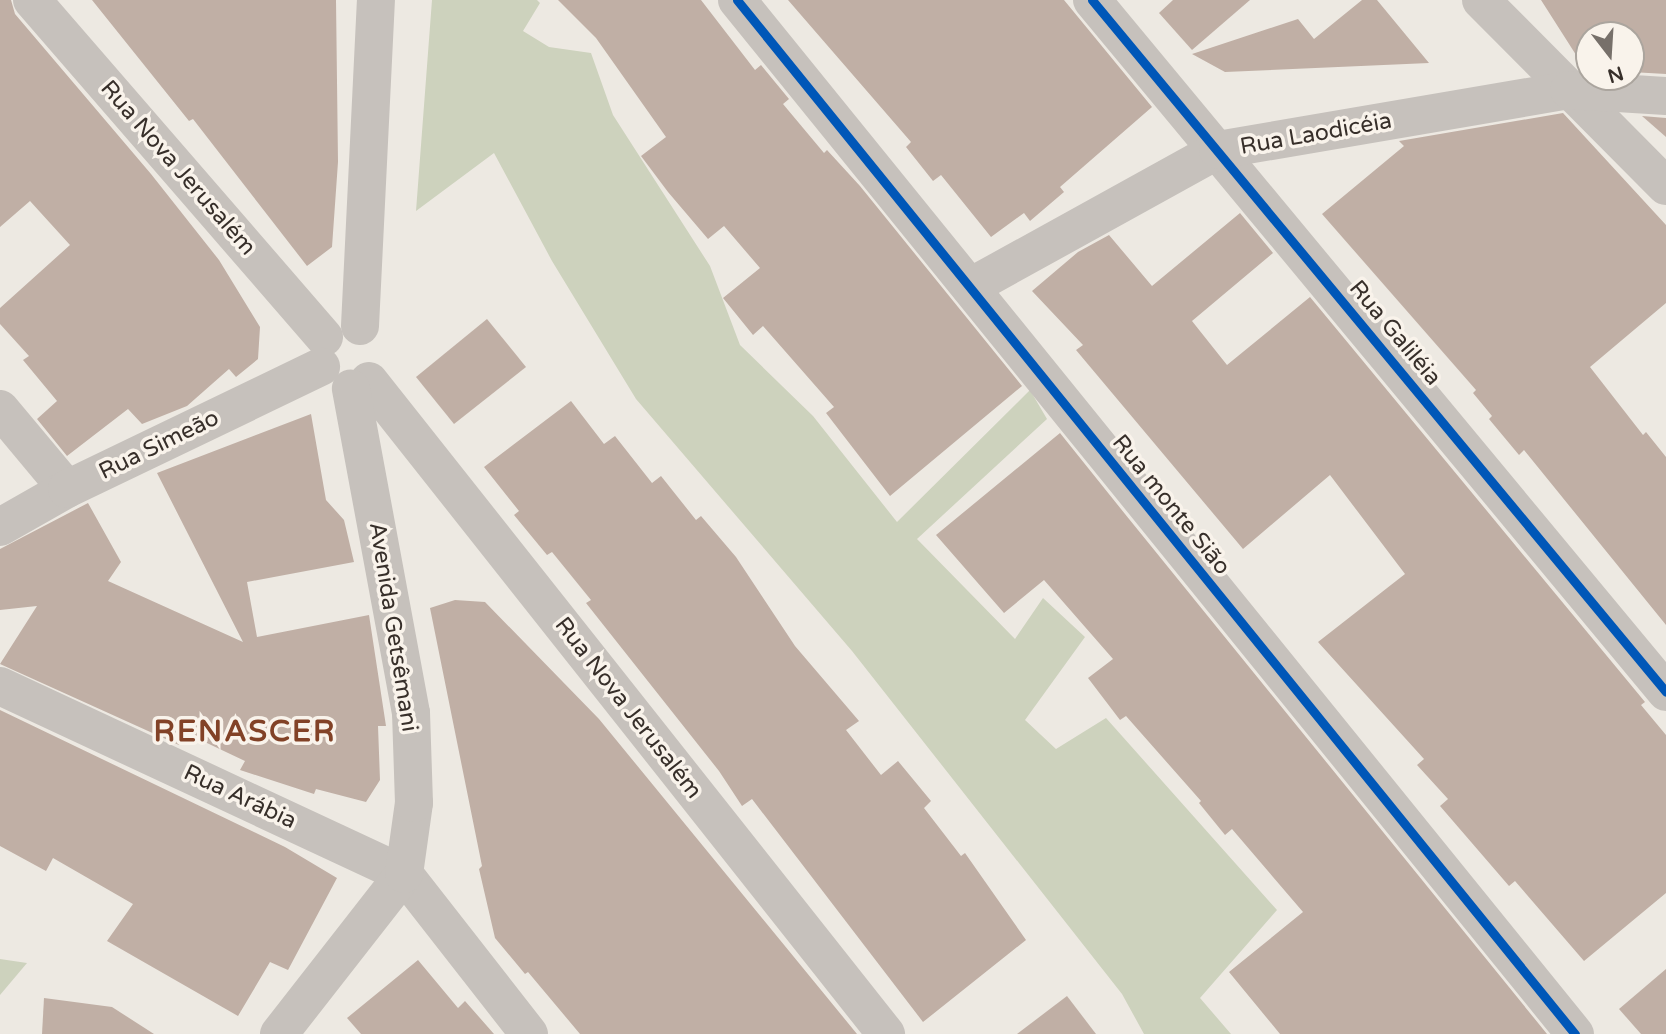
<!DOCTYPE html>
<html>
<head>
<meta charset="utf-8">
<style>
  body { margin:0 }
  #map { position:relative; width:1666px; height:1034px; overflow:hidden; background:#ede9e2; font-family:"Varela Round",sans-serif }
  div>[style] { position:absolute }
  .green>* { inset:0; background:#cdd2bd }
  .building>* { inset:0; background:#c0afa5 }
  .minor>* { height:38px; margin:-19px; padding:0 19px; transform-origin:19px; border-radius:19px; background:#c6c1bc }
  .cycleway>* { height:9px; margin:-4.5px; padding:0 4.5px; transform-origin:4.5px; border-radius:4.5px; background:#0057b8 }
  span { translate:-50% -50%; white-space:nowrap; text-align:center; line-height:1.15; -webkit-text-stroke:7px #f9f3eb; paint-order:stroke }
  .street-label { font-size:23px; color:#372f2a }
  .district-label { font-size:30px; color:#824227; font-weight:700; letter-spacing:2px }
  .north { position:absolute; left:1575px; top:21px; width:70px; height:70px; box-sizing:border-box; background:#f9f3eb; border:2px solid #aba59e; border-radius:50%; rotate:163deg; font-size:19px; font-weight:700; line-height:28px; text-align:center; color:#372f2a }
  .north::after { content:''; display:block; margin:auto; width:24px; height:32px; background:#77706a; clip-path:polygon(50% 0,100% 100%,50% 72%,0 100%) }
</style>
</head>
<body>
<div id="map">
  <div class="green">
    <div style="clip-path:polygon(432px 0,537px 0,540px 3px,523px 31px,549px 47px,591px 53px,613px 115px,710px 266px,740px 345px,813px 416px,897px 522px,1030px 390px,1047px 419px,917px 539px,1015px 639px,1043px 598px,1085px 637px,1025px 720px,1056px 749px,1106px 718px,1277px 910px,1200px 998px,1231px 1034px,1144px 1034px,1122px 994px,852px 651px,636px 399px,552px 261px,494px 153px,416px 211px)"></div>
    <div style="clip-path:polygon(0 959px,27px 963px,0 995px)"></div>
  </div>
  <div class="building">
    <div style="clip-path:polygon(0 0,11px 0,15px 14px,151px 174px,219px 260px,260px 327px,258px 359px,236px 377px,229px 369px,187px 406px,142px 424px,128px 409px,67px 456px,37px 419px,57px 401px,23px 360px,29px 356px,0 324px,0 308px,70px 245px,30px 201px,0 227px)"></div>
    <div style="clip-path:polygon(92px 0,336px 0,338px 162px,332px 247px,307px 266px,193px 119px,189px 121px)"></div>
    <div style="clip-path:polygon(558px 0,701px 0,755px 70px,761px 65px,789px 99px,783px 104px,824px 153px,827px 150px,860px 186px,1022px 386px,890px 496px,826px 413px,834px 407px,763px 326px,753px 335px,723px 298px,760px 268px,724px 226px,708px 239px,668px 192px,641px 156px,666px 137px,596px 38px)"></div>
    <div style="clip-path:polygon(788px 0,1064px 0,1152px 107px,1060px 187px,1064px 192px,1030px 221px,1024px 213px,991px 237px,941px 175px,933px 181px,906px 147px,911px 142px)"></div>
    <div style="clip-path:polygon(1173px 0,1250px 0,1192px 50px,1159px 13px)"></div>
    <div style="clip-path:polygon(1362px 0,1377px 0,1429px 63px,1225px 72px,1192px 54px,1298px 19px,1314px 39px)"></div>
    <div style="clip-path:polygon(1541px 0,1666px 0,1666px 74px,1631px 72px,1631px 35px,1589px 35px,1589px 69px,1585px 69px)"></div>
    <div style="clip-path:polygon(1563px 113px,1666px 225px,1666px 303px,1590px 367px,1643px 435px,1646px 432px,1666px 457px,1666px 625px,1524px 450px,1519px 455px,1489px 419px,1492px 416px,1473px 393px,1476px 390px,1322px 214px,1404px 146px,1399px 141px)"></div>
    <div style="clip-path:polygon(1642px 116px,1666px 118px,1666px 137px)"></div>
    <div style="clip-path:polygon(1240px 213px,1273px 253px,1192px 321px,1227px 365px,1310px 297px,1645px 702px,1641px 705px,1666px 735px,1666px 893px,1584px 961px,1515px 881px,1509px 886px,1440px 806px,1448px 799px,1417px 765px,1424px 759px,1318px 642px,1405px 574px,1330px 475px,1243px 549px,1076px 350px,1083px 345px,1032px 291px,1078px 252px,1109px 235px,1152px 286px)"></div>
    <div style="clip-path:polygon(487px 319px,526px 367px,454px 424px,416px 377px)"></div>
    <div style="clip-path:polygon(571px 401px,604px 444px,615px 436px,652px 483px,661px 476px,696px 520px,701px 516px,736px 557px,795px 646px,859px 721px,846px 730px,881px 775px,898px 761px,931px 801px,924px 808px,961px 856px,965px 853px,1026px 940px,923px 1022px,752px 799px,742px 806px,719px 771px,586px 603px,591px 600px,552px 552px,547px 555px,514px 515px,519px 511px,484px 467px)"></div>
    <div style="clip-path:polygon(311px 414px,326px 500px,344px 520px,354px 562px,247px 582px,257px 637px,369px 615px,386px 726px,378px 726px,380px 780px,366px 802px,316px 789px,314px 794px,240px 770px,245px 761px,190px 735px,179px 745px,0 664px,37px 606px,0 610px,0 549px,88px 503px,121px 562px,108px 581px,243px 642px,157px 473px)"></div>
    <div style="clip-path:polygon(1060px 433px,1125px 514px,1547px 1034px,1280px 1034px,1229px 972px,1303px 912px,1232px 829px,1225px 835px,1199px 803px,1201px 801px,1126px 716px,1120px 720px,1088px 678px,1113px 659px,1044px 580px,1004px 613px,936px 535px)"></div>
    <div style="clip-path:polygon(455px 600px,485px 602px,599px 719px,857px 1034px,580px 1034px,528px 972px,525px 974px,495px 938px,479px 869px,482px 866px,430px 608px)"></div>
    <div style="clip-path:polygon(0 710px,285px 847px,337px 878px,288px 970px,270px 962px,238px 1016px,107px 941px,133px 904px,53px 858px,46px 871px,0 846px)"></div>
    <div style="clip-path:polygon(418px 960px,458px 1008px,465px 1001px,494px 1034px,361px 1034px,347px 1018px)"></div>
    <div style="clip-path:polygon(1666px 969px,1666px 1034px,1641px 1034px,1619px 1009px)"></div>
    <div style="clip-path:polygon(1067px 996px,1096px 1034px,1017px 1034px)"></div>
    <div style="clip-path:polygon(44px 998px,112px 1007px,154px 1034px,42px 1034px)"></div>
  </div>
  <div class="minor">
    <div style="left:32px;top:0;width:446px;rotate:49.1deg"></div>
    <div style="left:737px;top:0;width:1331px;rotate:50.98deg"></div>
    <div style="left:1092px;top:0;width:899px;rotate:50.32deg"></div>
    <div style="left:1481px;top:0;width:262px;rotate:45.2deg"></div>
    <div style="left:970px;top:287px;width:283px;rotate:-28.9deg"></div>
    <div style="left:1218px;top:150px;width:356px;rotate:-9.7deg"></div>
    <div style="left:1569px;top:90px;width:97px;rotate:3.5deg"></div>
    <div style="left:360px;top:326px;width:326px;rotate:-87.2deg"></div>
    <div style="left:369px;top:381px;width:833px;rotate:51.63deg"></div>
    <div style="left:0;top:409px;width:104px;rotate:50.1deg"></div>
    <div style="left:0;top:527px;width:77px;rotate:-29.6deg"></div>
    <div style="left:67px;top:489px;width:282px;rotate:-25.7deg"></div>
    <div style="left:0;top:686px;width:446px;rotate:25deg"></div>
    <div style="left:404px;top:874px;width:203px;rotate:52deg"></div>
    <div style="left:279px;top:1034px;width:203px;rotate:-52deg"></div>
    <div style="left:404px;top:874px;width:72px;rotate:-82deg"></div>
    <div style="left:414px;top:803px;width:90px;rotate:-91.9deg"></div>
    <div style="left:411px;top:713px;width:330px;rotate:-100.5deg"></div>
  </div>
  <div class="cycleway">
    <div style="left:737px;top:0;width:1331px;rotate:50.98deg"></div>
    <div style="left:1092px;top:0;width:899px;rotate:50.32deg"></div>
  </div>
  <div class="street-label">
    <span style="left:1316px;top:134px;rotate:-10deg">Rua Laodicéia</span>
    <span style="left:178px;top:168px;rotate:49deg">Rua Nova Jerusalém</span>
    <span style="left:1395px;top:333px;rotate:50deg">Rua Galiléia</span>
    <span style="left:159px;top:445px;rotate:-26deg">Rua Simeão</span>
    <span style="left:1171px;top:505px;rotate:51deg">Rua monte Sião</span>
    <span style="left:393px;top:627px;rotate:81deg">Avenida Getsêmani</span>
    <span style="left:628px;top:708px;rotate:52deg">Rua Nova Jerusalém</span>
    <span style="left:240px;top:797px;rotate:25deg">Rua Arábia</span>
  </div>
  <div class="district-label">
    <span style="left:245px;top:732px">RENASCER</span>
  </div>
  <div class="north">N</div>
</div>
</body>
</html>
